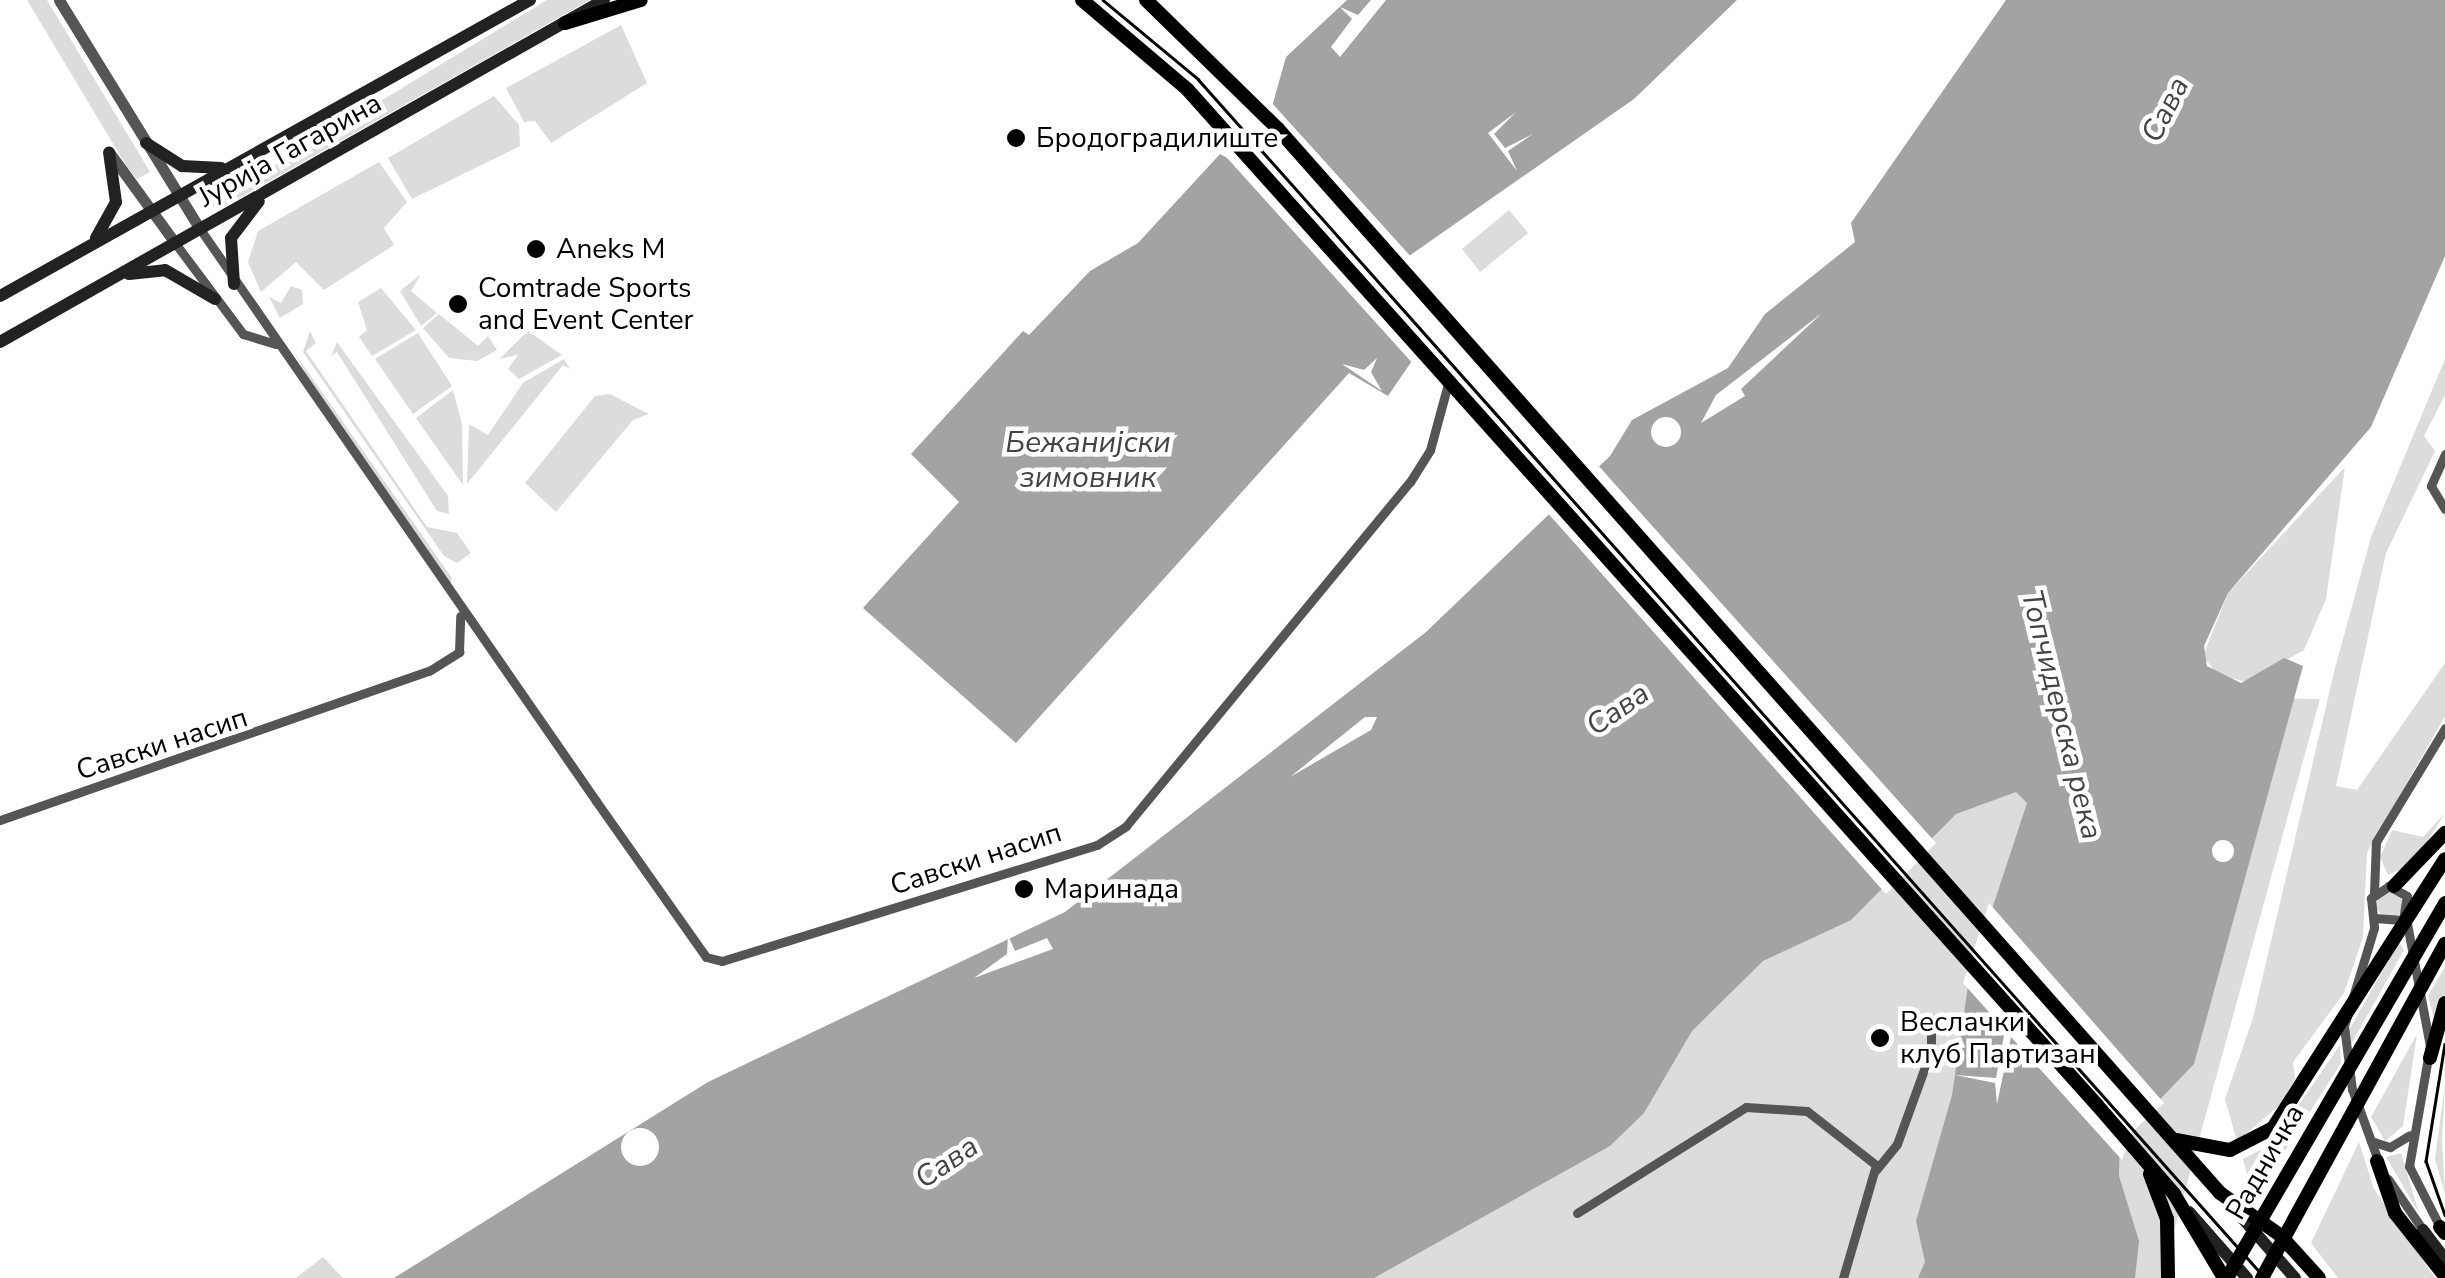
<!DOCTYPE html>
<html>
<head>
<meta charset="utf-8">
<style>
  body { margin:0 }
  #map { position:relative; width:2445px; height:1278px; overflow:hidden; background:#fff; font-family:"Nunito Sans",sans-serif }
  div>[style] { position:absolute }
  .green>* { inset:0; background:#dcdcdc }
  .round { border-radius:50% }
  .water>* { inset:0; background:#a3a3a3 }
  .pier>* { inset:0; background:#fff }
  .minor>* { height:9px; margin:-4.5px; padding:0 4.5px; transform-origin:4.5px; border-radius:4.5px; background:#555 }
  .tertiary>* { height:11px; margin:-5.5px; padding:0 5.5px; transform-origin:5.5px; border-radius:5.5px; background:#555 }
  .secondary>* { height:12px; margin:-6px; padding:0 6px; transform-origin:6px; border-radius:6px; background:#222 }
  .primary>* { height:14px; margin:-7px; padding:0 7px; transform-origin:7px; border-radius:7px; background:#000 }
  .tram>* { height:2.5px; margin:-1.25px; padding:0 1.25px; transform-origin:1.25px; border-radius:1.25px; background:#000 }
  .dots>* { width:28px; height:28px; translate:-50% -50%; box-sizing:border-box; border:5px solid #fff; border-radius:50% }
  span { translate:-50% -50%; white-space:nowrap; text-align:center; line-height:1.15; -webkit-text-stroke:9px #fff; paint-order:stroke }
  .poi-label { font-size:28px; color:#000 }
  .left { translate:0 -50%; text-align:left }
  .street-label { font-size:28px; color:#000 }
  .water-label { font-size:30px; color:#444; font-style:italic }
</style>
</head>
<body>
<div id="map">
  <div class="green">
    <div style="clip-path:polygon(27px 0,47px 0,150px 172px,137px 179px,127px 167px)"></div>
    <div style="clip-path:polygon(547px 0,590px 0,220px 209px,209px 205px)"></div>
    <div style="clip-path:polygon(621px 25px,647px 83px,551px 143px,535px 121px,524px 122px,506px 88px)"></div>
    <div style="clip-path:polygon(494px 96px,519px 125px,520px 146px,412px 199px,388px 158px)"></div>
    <div style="clip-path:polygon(379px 162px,407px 202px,384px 228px,394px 245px,324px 290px,296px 262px,261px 292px,248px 262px,258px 231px)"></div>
    <div style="clip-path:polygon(1509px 210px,1528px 233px,1480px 272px,1462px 249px)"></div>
    <div style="clip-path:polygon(421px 274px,411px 291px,437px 313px,421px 326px,400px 291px)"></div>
    <div style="clip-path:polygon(291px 286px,302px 290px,303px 304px,280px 318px,269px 297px,281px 303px)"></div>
    <div style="clip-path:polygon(381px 288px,416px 330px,372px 356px,359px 337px,367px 330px,358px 302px)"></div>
    <div style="clip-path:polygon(439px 314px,478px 346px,488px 336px,497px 350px,477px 361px,449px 358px,423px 328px)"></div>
    <div style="clip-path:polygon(310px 331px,316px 343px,306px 351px,427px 527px,457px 533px,471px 553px,457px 563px,444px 556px,303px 352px)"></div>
    <div style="clip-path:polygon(528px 331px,562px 355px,519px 379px,508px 369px,518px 355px,499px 359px)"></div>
    <div style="clip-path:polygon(418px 333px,452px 386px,413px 414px,375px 359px)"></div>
    <div style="clip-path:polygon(337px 342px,448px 496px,449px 514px,437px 511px,337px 352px,331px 356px)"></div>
    <div style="clip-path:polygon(294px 352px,452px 578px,450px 586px,310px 381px)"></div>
    <div style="clip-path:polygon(564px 359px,570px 369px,563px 365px,467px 484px,469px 424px,488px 435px,523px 383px)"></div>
    <div style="clip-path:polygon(2445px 359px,2445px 395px,2424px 436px,2435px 451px,2386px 553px,2336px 786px,2357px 790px,2445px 663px,2445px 716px,2367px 853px,2363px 937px,2344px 993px,2293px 1062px,2295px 1079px,2279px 1106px,2237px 1141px,2225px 1099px,2253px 1018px,2335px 668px,2371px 537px)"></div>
    <div style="clip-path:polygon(453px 390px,462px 424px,463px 485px,416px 418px)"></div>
    <div style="clip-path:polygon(610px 394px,649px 414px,633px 420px,556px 512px,525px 483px,595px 396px)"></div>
    <div style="clip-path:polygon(2345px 467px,2326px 599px,2304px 650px,2248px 682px,2218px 675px,2203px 656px,2228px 593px)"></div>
    <div style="clip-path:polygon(2023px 695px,2320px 699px,2161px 1278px,1135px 1278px)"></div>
    <div style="clip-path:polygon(2445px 813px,2413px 864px,2388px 875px,2380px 857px,2392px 830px,2423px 837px)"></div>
    <div class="round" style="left:2377px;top:892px;width:26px;height:26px"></div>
    <div style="clip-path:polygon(2399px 942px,2404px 950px,2350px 1046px,2349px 1030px)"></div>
    <div style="clip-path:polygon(2445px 967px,2445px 993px,2435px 1023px,2428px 996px)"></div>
    <div style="clip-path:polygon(2417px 1034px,2403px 1126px,2385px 1141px,2371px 1117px)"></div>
    <div style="clip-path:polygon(2340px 1045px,2341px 1063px,2254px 1200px,2243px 1159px,2272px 1144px)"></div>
    <div style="clip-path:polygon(2445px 1083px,2442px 1139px,2445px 1194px,2435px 1159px)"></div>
    <div style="clip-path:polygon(2359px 1142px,2374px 1189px,2435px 1278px,2338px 1278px,2311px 1243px)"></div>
    <div style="clip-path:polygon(2401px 1153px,2419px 1213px,2386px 1157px)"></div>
    <div style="clip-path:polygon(323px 1257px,343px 1278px,296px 1278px)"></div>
  </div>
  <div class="water">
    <div style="clip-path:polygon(1347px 0,1737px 0,1634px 99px,1399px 263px,1378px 291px,1416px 355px,1388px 396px,1349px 373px,1016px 743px,863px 608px,959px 502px,911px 454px,1023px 331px,1029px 335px,1090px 271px,1138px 243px,1220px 154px,1248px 169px,1257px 160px,1286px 57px)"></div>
    <div style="clip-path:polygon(2006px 0,2445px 0,2445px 256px,2371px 427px,2228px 593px,2204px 646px,2207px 666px,2241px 683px,2284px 658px,2303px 666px,2194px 1064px,2120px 1141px,2119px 1176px,2139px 1241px,2135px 1278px,1918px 1278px,1925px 1262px,1916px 1221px,1952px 1095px,1969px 979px,2027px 803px,2016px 792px,1956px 814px,1851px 920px,1763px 961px,1692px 1031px,1644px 1113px,1610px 1146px,1374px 1278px,394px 1278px,708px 1082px,1065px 912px,1426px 632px,1610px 456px,1632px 420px,1728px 368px,1765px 314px,1855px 242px,1851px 223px)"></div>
  </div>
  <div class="pier">
    <div style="clip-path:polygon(1371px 0,1386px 0,1340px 57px,1331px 47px,1352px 19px,1340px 7px,1358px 15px)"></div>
    <div style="clip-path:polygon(1271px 102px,1413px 259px,1377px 303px,1421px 357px,1415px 366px,1219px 149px,1248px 163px)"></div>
    <div style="clip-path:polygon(1516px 112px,1494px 134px,1505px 148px,1533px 134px,1508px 151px,1517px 171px,1488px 133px)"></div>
    <div style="clip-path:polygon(1822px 313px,1741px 389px,1745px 396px,1701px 423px,1716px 395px)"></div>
    <div style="clip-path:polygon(1377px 358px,1371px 372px,1382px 391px,1342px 364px,1364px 370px)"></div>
    <div class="round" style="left:1651px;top:417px;width:30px;height:30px"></div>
    <div style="clip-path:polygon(1596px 463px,1936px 843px,1886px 894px,1546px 511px)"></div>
    <div style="clip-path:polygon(1365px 717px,1377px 717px,1371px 730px,1290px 777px)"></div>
    <div class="round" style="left:2212px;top:840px;width:22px;height:22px"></div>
    <div style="clip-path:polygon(1989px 903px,2164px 1103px,2132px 1132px,2122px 1160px,2011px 1037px,1997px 1104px,1995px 1083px,1955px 1075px,1996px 1078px,2005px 1030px,1963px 983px)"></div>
    <div style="clip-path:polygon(1008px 935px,1015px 951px,1047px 938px,1053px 949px,974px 978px,1007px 954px)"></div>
    <div class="round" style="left:621px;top:1128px;width:38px;height:38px"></div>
  </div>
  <div class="minor">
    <div style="left:200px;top:229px;width:696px;rotate:55.3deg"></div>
    <div style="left:596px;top:801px;width:191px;rotate:54.8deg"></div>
    <div style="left:706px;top:957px;width:16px;rotate:14deg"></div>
    <div style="left:722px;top:961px;width:393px;rotate:-17.2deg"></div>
    <div style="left:1097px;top:845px;width:35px;rotate:-33deg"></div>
    <div style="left:1126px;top:826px;width:446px;rotate:-50.5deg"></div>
    <div style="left:1410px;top:482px;width:38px;rotate:-58deg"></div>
    <div style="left:1430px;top:450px;width:73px;rotate:-74.8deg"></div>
    <div style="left:175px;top:243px;width:114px;rotate:53.2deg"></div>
    <div style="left:243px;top:334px;width:34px;rotate:17deg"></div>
    <div style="left:2445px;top:454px;width:35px;rotate:114deg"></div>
    <div style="left:2431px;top:486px;width:27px;rotate:59deg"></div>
    <div style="left:0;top:820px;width:454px;rotate:-19.2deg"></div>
    <div style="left:429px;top:671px;width:36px;rotate:-32deg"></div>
    <div style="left:459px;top:652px;width:36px;rotate:-88deg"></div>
    <div style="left:2374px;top:893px;width:51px;rotate:-87.8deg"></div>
    <div style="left:2376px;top:842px;width:133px;rotate:-58.8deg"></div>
    <div style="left:2374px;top:918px;width:29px;rotate:4deg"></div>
    <div style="left:2403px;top:920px;width:24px;rotate:-81deg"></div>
    <div style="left:2407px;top:896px;width:21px;rotate:-151deg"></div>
    <div style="left:2389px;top:886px;width:22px;rotate:146deg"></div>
    <div style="left:2371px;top:898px;width:30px;rotate:84deg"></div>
    <div style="left:2374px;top:928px;width:102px;rotate:107deg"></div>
    <div style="left:2344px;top:1026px;width:64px;rotate:82.8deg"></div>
    <div style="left:2352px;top:1089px;width:82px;rotate:70deg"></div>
    <div style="left:2406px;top:918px;width:130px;rotate:79.4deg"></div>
    <div style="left:2430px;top:1046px;width:122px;rotate:99.9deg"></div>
    <div style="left:2409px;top:1166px;width:68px;rotate:63.1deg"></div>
    <div style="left:2371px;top:1141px;width:20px;rotate:18deg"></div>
    <div style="left:2390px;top:1147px;width:23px;rotate:-31deg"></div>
    <div style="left:1876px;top:1170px;width:33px;rotate:-51deg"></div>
    <div style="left:1897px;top:1144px;width:100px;rotate:-70.1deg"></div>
    <div style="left:1931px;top:1050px;width:32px;rotate:-90deg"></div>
    <div style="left:2388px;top:1179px;width:62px;rotate:55.5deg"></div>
    <div style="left:1577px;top:1213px;width:199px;rotate:-32.1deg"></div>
    <div style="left:1746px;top:1107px;width:61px;rotate:3.8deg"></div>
    <div style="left:1807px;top:1111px;width:88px;rotate:38deg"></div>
    <div style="left:1876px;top:1165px;width:118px;rotate:106.3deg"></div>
  </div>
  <div class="tertiary">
    <div style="left:59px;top:0;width:269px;rotate:58.4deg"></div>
    <div style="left:109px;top:152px;width:112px;rotate:54deg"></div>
  </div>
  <div class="secondary">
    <div style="left:146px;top:143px;width:43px;rotate:32.6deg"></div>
    <div style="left:182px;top:166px;width:39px;rotate:3deg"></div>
    <div style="left:96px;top:238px;width:41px;rotate:-60.9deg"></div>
    <div style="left:116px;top:202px;width:50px;rotate:-98deg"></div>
    <div style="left:129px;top:274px;width:36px;rotate:-6deg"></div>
    <div style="left:165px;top:270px;width:58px;rotate:30.1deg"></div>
    <div style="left:234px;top:284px;width:46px;rotate:-93.7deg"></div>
    <div style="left:231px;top:238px;width:46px;rotate:-52.9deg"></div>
    <div style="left:0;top:296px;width:607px;rotate:-29.18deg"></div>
    <div style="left:0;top:342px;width:694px;rotate:-29.52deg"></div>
    <div style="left:2231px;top:1205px;width:97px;rotate:48.8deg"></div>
    <div style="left:2189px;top:1212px;width:88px;rotate:48.7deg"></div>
    <div style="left:2423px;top:1230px;width:36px;rotate:53deg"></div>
  </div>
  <div class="primary">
    <div style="left:1082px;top:0;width:138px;rotate:40.3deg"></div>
    <div style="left:1187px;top:89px;width:1364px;rotate:48.15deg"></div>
    <div style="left:2097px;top:1105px;width:118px;rotate:49.1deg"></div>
    <div style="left:2174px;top:1194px;width:98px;rotate:59.2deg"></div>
    <div style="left:1146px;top:0;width:185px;rotate:44.3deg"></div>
    <div style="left:1278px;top:129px;width:1421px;rotate:48.48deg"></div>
    <div style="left:2220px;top:1193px;width:73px;rotate:35deg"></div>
    <div style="left:2280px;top:1235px;width:58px;rotate:47.8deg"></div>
    <div style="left:565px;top:23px;width:79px;rotate:-16.8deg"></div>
    <div style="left:2394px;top:886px;width:74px;rotate:-46.1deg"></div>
    <div style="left:2430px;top:1058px;width:57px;rotate:-74.7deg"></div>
    <div style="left:2176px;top:1140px;width:55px;rotate:10.5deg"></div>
    <div style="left:2230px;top:1150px;width:48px;rotate:-27.1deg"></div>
    <div style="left:2273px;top:1128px;width:319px;rotate:-57.4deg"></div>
    <div style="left:2377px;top:1161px;width:55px;rotate:70.9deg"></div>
    <div style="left:2395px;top:1213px;width:80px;rotate:51.6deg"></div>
    <div style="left:2150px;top:1174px;width:48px;rotate:69.3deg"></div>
    <div style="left:2167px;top:1219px;width:59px;rotate:89deg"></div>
    <div style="left:2440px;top:1227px;width:8px;rotate:50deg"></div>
    <div style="left:2227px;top:1278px;width:434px;rotate:-59.8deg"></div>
    <div style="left:2262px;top:1278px;width:381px;rotate:-61.3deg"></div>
  </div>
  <div class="tram">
    <div style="left:1103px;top:0;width:124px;rotate:39.7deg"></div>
    <div style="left:1198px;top:79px;width:1605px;rotate:48.33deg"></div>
    <div style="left:2445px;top:1044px;width:119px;rotate:99.2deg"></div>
    <div style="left:2426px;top:1161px;width:57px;rotate:70.6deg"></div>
  </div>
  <div class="dots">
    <div style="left:1016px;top:138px;background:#000"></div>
    <div style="left:536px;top:249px;background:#000"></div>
    <div style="left:458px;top:304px;background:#000"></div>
    <div style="left:1024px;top:889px;background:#000"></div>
    <div style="left:1880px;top:1038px;background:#000"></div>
  </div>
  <div class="poi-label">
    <span class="left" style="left:1036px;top:138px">Бродоградилиште</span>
    <span class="left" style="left:556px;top:249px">Aneks M</span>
    <span class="left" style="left:478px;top:304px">Comtrade Sports<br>and Event Center</span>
    <span class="left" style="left:1044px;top:889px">Маринада</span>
    <span class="left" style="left:1900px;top:1038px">Веслачки<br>клуб Партизан</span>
  </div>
  <div class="street-label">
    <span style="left:290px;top:150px;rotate:-29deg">Јурија Гагарина</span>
    <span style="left:162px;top:744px;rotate:-18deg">Савски насип</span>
    <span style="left:976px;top:859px;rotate:-18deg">Савски насип</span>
    <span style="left:2265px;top:1162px;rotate:-60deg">Радничка</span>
  </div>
  <div class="water-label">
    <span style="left:2166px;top:110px;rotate:-63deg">Сава</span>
    <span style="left:1088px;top:460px">Бежанијски<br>зимовник</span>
    <span style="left:1618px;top:710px;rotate:-35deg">Сава</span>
    <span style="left:2061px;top:715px;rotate:76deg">Топчидерска река</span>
    <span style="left:947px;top:1163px;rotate:-34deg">Сава</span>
  </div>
</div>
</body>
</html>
